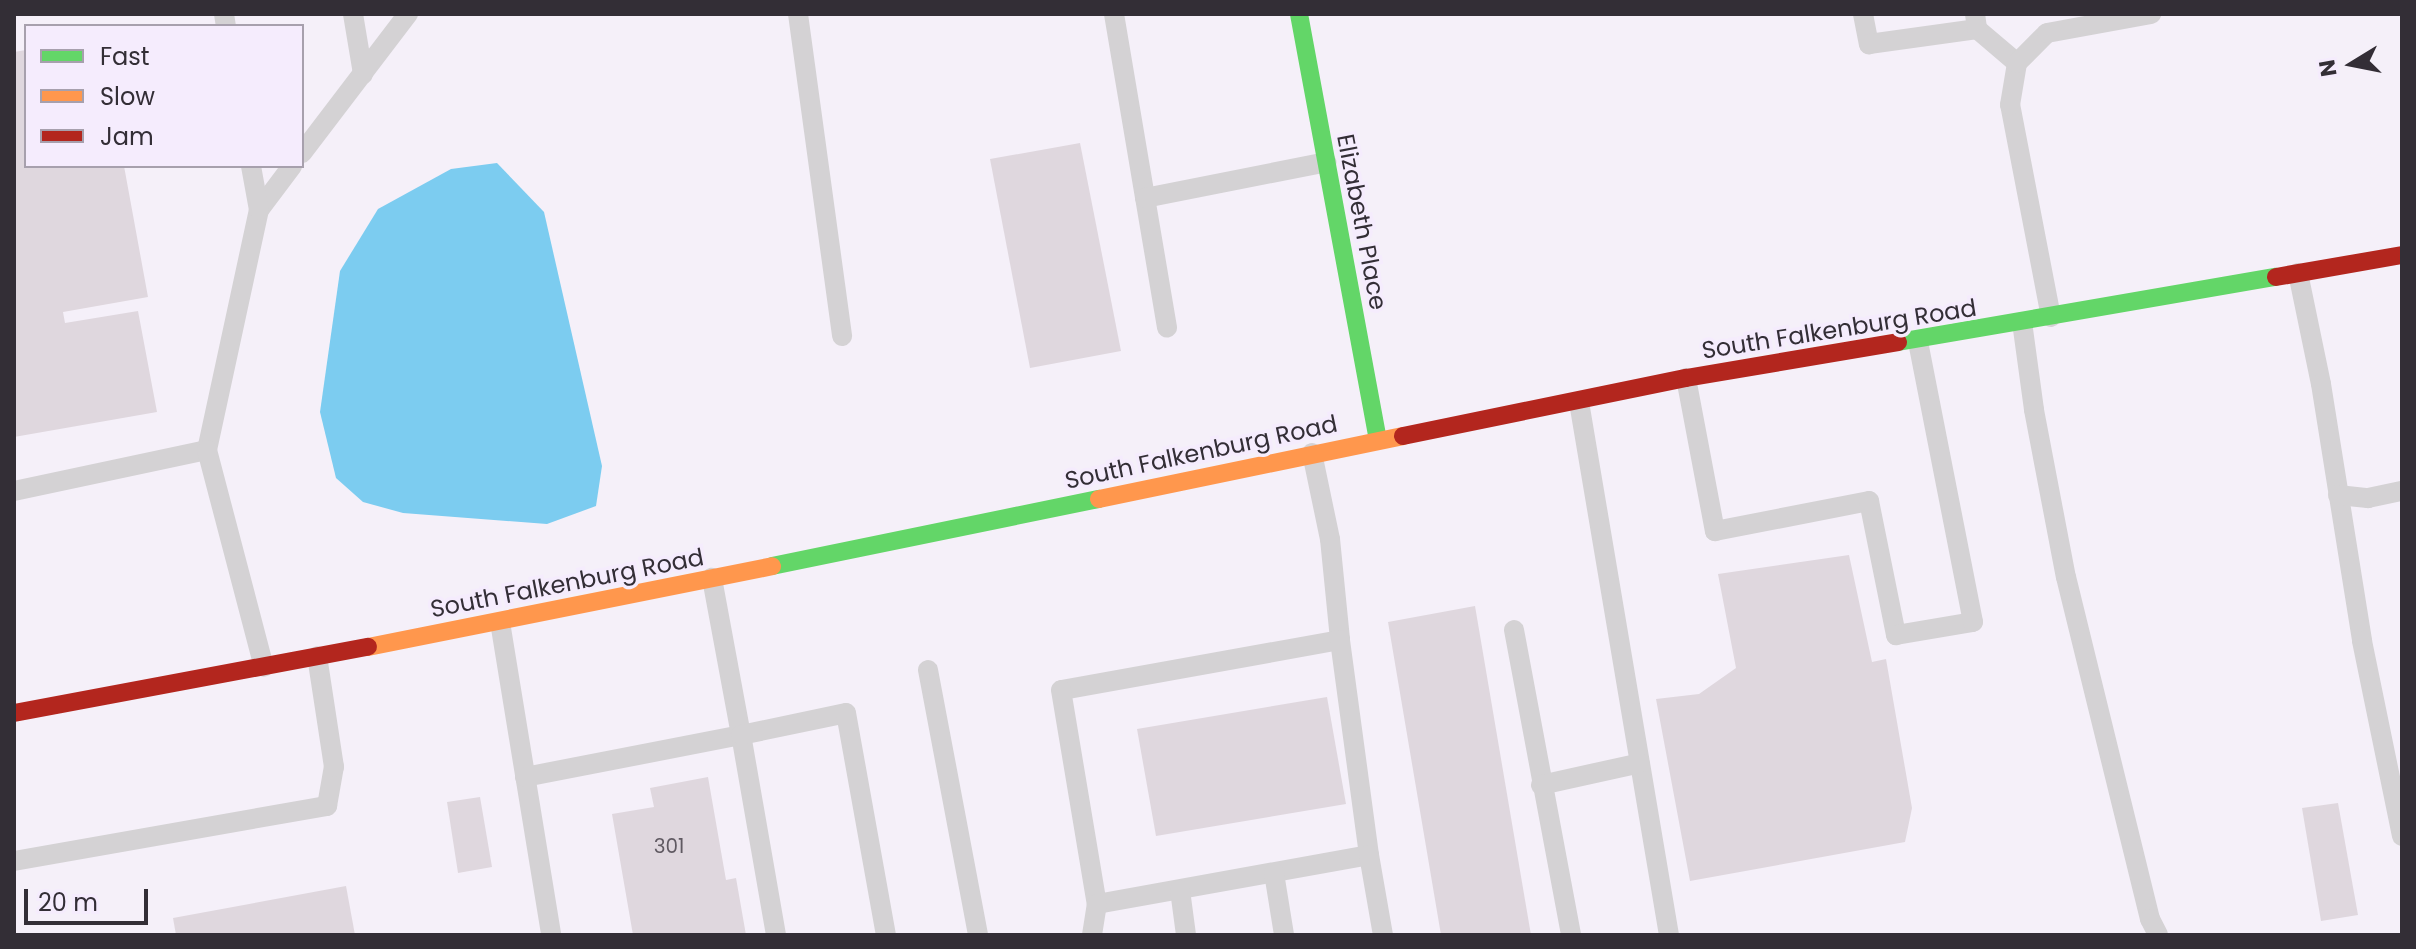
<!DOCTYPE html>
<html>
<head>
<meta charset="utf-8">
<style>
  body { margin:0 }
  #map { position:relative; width:2416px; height:949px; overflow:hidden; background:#f5f0f9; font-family:Poppins,sans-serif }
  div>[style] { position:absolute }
  .water>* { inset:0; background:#7cccf0 }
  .building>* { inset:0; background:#dfd7de }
  .lane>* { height:20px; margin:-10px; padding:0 10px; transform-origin:10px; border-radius:10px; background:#d4d2d4 }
  .fast>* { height:18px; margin:-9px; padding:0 9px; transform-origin:9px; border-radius:9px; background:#63d668 }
  .slow>* { height:18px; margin:-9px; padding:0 9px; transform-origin:9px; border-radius:9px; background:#ff974d }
  .jam>* { height:18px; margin:-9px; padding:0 9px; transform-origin:9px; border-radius:9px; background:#b3261e }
  span { translate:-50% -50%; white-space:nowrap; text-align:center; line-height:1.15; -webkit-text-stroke:7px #f5ecfd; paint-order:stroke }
  .number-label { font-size:20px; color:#605a62 }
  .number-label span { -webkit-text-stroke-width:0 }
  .street-label { font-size:24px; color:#332e36 }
  .frame { position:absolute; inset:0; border:16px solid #332e36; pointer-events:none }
  .legend { position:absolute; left:24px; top:24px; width:280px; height:144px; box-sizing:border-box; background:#f5ecfd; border:2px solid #a7a0ad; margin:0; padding:10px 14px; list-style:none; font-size:24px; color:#332e36 }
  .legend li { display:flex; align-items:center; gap:16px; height:40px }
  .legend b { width:40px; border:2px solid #a7a0ad }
  .north { position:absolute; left:2312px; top:24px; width:80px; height:80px; -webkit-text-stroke:6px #f5ecfd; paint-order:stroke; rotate:260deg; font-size:22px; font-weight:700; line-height:32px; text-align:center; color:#332e36 }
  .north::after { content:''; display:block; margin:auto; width:28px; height:36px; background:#332e36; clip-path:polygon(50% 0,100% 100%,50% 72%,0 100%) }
  .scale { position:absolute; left:24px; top:889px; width:124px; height:36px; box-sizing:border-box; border:4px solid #332e36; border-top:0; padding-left:10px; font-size:24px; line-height:28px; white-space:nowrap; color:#332e36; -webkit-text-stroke:6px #f5ecfd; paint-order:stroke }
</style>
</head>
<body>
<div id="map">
  <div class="water">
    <div style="clip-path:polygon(497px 163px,544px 212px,602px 466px,596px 506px,547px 524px,403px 513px,363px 502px,336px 478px,320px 412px,340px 271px,378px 209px,451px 169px)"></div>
  </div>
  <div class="building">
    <div style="clip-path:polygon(26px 50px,26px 166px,124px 166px,148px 297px,63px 312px,65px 323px,138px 311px,157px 412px,14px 437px,14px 52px)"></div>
    <div style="clip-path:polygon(1080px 143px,1121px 351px,1030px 368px,990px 159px)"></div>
    <div style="clip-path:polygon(1849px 555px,1872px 662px,1886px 659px,1912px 808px,1905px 842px,1690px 881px,1656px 699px,1699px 694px,1736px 668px,1718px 574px)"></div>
    <div style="clip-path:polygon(1475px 606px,1531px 935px,1441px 935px,1388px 622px)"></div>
    <div style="clip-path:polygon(1327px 697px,1346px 804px,1156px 836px,1137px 729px)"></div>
    <div style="clip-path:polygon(708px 777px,726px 880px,736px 878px,746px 935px,633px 935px,612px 814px,654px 807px,650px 788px)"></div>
    <div style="clip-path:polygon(480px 797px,492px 867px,458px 873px,447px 802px)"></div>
    <div style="clip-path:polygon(2338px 803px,2358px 915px,2321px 921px,2302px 808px)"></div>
    <div style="clip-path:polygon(346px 886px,355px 935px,176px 935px,173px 918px)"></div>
  </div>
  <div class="lane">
    <div style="left:224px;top:14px;width:12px;rotate:81deg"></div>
    <div style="left:353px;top:14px;width:61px;rotate:80.5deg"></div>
    <div style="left:798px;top:14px;width:325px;rotate:82.2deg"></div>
    <div style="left:1114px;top:14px;width:318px;rotate:80.4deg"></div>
    <div style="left:1863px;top:14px;width:31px;rotate:79deg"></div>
    <div style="left:1869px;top:44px;width:109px;rotate:-7.9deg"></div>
    <div style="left:1975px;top:14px;width:15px;rotate:82deg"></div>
    <div style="left:1977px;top:29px;width:52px;rotate:40.4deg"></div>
    <div style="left:302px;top:153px;width:175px;rotate:-52.7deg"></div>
    <div style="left:1145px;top:198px;width:185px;rotate:-11.2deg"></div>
    <div style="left:259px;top:210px;width:55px;rotate:-53.1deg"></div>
    <div style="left:2298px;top:273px;width:113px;rotate:78.3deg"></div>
    <div style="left:2321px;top:384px;width:260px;rotate:80.9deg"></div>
    <div style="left:2362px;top:641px;width:199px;rotate:78.4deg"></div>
    <div style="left:2051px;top:317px;width:216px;rotate:-100.9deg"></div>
    <div style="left:2010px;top:105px;width:43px;rotate:-80.5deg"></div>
    <div style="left:2017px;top:63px;width:42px;rotate:-45deg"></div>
    <div style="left:2047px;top:33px;width:106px;rotate:-10.4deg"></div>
    <div style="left:2022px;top:322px;width:89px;rotate:82.2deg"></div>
    <div style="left:2034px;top:410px;width:170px;rotate:79.2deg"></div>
    <div style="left:2066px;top:577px;width:352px;rotate:76.2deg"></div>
    <div style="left:2150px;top:919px;width:18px;rotate:63deg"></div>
    <div style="left:1686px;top:378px;width:156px;rotate:79.3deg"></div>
    <div style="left:1715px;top:531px;width:157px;rotate:-11deg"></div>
    <div style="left:1869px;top:501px;width:137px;rotate:78.6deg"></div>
    <div style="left:1896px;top:635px;width:78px;rotate:-9.6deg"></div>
    <div style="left:1973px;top:622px;width:286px;rotate:-101.1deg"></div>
    <div style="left:1579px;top:402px;width:541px;rotate:80.42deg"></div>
    <div style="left:207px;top:450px;width:246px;rotate:-77.8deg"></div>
    <div style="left:259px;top:210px;width:45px;rotate:-100.3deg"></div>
    <div style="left:1312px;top:453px;width:88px;rotate:78.2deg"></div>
    <div style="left:1330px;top:539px;width:101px;rotate:84.3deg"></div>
    <div style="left:1340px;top:640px;width:283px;rotate:169.8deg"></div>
    <div style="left:1061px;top:690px;width:217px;rotate:80.5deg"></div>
    <div style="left:1097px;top:904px;width:276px;rotate:-10.2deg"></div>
    <div style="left:1369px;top:855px;width:217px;rotate:-97.7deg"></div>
    <div style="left:14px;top:491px;width:197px;rotate:-12deg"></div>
    <div style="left:207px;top:450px;width:224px;rotate:75.3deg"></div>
    <div style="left:2338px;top:495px;width:30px;rotate:6deg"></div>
    <div style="left:2368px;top:498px;width:35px;rotate:-12deg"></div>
    <div style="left:500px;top:622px;width:317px;rotate:80.7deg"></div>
    <div style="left:1514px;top:630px;width:310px;rotate:79.4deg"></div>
    <div style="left:928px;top:670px;width:270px;rotate:79.3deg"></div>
    <div style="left:525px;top:777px;width:220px;rotate:-11deg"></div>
    <div style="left:741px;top:735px;width:160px;rotate:-100.5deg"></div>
    <div style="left:1541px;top:785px;width:101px;rotate:-12.5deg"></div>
    <div style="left:1369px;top:855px;width:81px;rotate:80.1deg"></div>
    <div style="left:14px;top:861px;width:318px;rotate:-10deg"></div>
    <div style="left:327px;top:806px;width:40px;rotate:-80deg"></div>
    <div style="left:334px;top:767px;width:112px;rotate:-98.7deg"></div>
    <div style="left:1274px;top:873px;width:63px;rotate:80.8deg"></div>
    <div style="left:1180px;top:890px;width:45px;rotate:82.4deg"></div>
    <div style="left:776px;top:935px;width:203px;rotate:-99.9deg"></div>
    <div style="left:741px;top:735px;width:107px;rotate:-11.8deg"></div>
    <div style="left:846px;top:713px;width:226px;rotate:79.8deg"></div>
    <div style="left:1092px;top:935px;width:31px;rotate:-81deg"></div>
  </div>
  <div class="fast">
    <div style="left:1299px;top:14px;width:432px;rotate:79.5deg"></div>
    <div style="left:1898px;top:342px;width:384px;rotate:-9.8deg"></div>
    <div style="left:772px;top:566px;width:334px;rotate:-11.6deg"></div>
  </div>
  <div class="slow">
    <div style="left:1099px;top:499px;width:310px;rotate:-11.7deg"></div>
    <div style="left:368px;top:647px;width:412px;rotate:-11.3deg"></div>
  </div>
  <div class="jam">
    <div style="left:2276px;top:277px;width:128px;rotate:-9.9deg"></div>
    <div style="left:1403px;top:436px;width:289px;rotate:-11.6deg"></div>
    <div style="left:1686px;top:378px;width:215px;rotate:-9.6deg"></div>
    <div style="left:14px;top:713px;width:360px;rotate:-10.6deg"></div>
  </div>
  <div class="number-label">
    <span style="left:669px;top:846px">301</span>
  </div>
  <div class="street-label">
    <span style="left:1362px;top:222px;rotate:79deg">Elizabeth Place</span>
    <span style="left:1839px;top:329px;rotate:-9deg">South Falkenburg Road</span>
    <span style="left:1201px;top:452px;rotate:-12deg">South Falkenburg Road</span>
    <span style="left:567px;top:583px;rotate:-11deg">South Falkenburg Road</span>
  </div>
  <div class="frame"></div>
  <ul class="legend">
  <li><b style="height:10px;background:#63d668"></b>Fast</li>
  <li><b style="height:10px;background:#ff974d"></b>Slow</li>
  <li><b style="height:10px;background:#b3261e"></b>Jam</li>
  </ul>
  <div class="north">N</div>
  <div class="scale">20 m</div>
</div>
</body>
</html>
